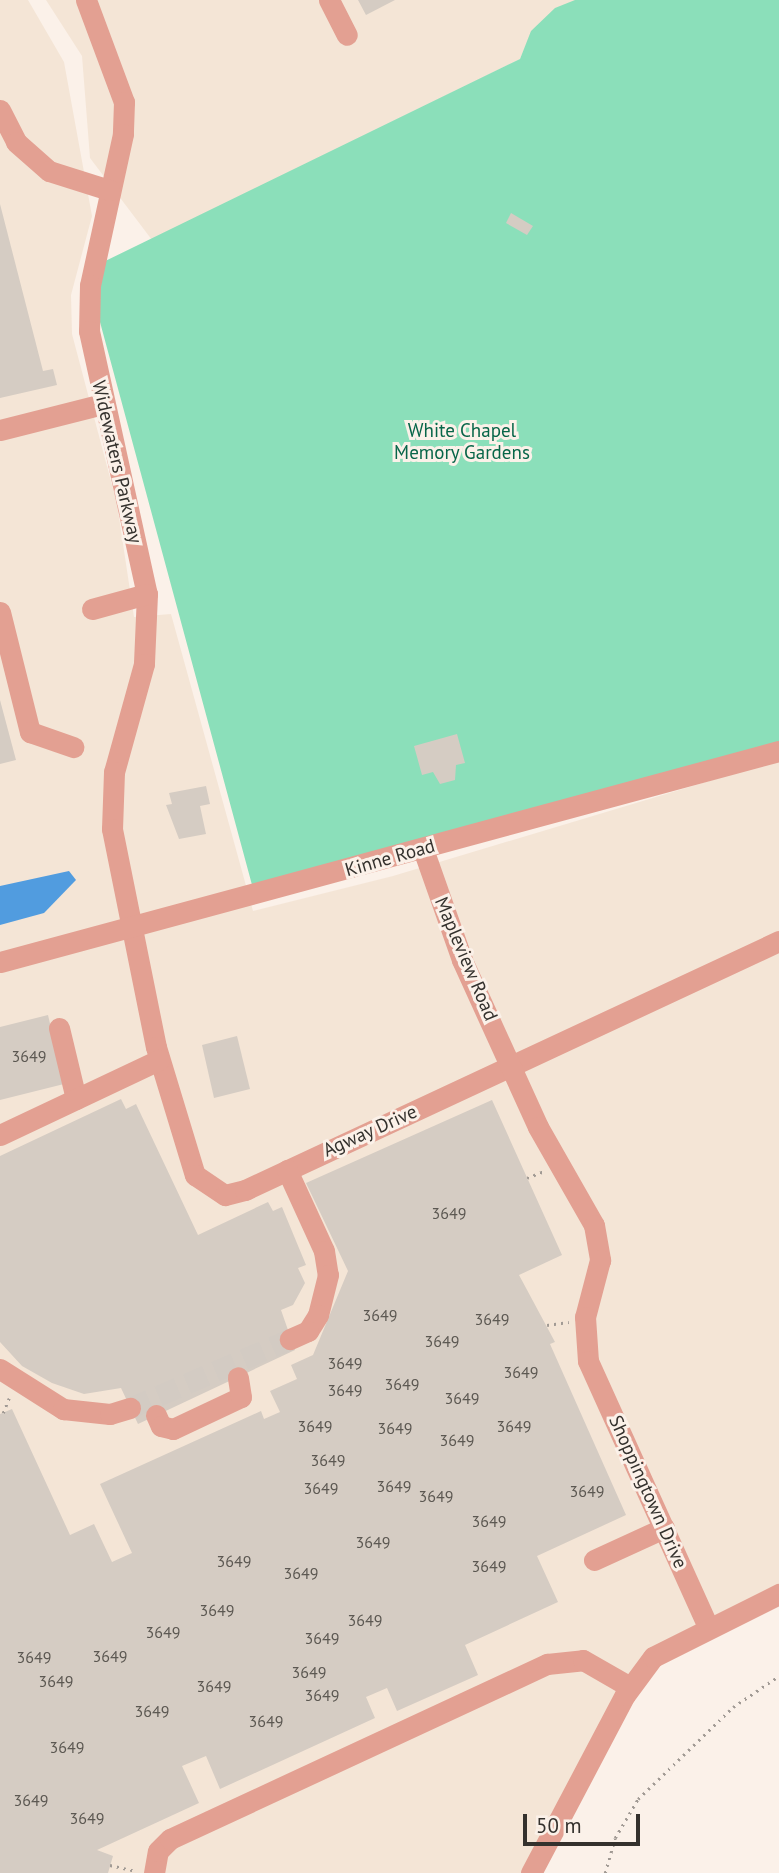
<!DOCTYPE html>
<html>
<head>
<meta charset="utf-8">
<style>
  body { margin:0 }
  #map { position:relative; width:779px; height:1873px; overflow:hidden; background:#fbf1e9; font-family:"PT Sans",sans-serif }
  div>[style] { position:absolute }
  .built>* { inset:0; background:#f4e5d6 }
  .green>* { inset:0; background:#8bdfba }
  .water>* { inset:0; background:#519cdf }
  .building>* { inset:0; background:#d5ccc3 }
  .minor-tunnel>* { height:21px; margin-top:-10.5px; transform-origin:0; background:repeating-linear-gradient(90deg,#d3cbc3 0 21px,transparent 0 31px) }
  .path>* { height:2.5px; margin-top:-1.25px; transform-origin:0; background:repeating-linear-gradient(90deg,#a19a94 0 2px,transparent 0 7px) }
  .minor>* { height:21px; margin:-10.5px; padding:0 10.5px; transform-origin:10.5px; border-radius:10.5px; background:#e3a092 }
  span { translate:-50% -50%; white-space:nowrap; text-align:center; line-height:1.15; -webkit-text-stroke:6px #fbf1e9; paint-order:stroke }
  .number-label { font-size:16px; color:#5c5852 }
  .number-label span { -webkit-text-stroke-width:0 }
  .park-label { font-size:19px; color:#076548 }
  .street-label { font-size:19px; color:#34312d }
  .scale { position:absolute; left:523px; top:1814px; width:117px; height:32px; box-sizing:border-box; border:4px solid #34312d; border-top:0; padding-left:9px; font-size:21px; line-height:24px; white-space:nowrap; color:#34312d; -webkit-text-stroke:5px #fbf1e9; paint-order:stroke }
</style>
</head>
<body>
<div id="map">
  <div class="built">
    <div style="clip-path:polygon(0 0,28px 0,64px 62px,92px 216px,71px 295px,72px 334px,117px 504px,134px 617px,171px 614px,253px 911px,393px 876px,779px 760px,779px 1594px,653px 1657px,531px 1873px,0 1873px)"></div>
    <div style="clip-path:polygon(46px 0,578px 0,532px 31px,520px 59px,152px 240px,90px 158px,82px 56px)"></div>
  </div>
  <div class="green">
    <div style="clip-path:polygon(575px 0,779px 0,779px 751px,255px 896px,90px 285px,95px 266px,520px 59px,531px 31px,555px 8px)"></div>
  </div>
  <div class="water">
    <div style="clip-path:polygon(69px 871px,76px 880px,44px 913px,0 925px,0 886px)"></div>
  </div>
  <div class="building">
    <div style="clip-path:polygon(358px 0,395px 0,366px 15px)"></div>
    <div style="clip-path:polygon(0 204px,43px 371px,53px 369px,57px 385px,0 398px)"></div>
    <div style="clip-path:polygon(511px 213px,533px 226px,527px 235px,506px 223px)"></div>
    <div style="clip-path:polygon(0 700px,16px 760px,0 764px)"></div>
    <div style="clip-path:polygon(457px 734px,465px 763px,456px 765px,455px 780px,440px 784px,433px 772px,422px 775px,414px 746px)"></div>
    <div style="clip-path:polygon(206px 786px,210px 804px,200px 806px,206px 834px,179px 839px,166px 805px,172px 804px,169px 793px)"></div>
    <div style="clip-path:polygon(48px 1015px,64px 1084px,0 1100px,0 1027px)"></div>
    <div style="clip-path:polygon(237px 1036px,250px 1089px,214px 1098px,202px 1045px)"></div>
    <div style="clip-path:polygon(121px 1099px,126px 1109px,136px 1104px,198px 1235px,268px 1202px,273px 1211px,282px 1207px,306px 1265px,298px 1268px,305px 1283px,293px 1305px,281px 1310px,295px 1350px,138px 1424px,121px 1388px,84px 1394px,52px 1383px,22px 1366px,0 1342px,0 1156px)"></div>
    <div style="clip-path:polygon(492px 1100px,562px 1255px,519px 1275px,555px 1342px,550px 1344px,626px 1515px,537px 1556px,558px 1602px,465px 1645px,478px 1675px,397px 1711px,387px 1688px,366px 1697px,375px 1718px,220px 1789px,206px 1756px,182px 1766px,199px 1803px,97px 1850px,113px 1856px,108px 1873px,0 1873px,0 1414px,12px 1409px,70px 1535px,94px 1524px,112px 1562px,132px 1553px,100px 1484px,261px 1411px,264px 1419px,280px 1412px,270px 1391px,297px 1379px,291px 1365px,313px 1355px,348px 1271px,306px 1183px)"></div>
  </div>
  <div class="minor-tunnel">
    <div style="left:130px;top:1408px;width:174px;rotate:-23.3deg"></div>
  </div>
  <div class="path">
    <div style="left:527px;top:1178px;width:18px;rotate:-22deg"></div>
    <div style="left:547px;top:1325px;width:22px;rotate:-8deg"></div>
    <div style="left:3px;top:1413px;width:16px;rotate:-68deg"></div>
    <div style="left:110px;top:1865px;width:26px;rotate:13deg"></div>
    <div style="left:605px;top:1873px;width:36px;rotate:-74deg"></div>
    <div style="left:615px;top:1838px;width:45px;rotate:-59.5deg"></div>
    <div style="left:638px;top:1799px;width:132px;rotate:-44.1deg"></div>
    <div style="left:733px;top:1707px;width:55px;rotate:-34deg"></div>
  </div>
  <div class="minor">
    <div style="left:86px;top:0;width:109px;rotate:69.6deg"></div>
    <div style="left:124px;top:102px;width:32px;rotate:92deg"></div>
    <div style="left:123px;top:134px;width:155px;rotate:102.3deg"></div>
    <div style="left:90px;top:285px;width:46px;rotate:91.2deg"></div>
    <div style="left:89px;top:331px;width:269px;rotate:77.6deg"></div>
    <div style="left:147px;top:594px;width:70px;rotate:92.5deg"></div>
    <div style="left:144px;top:664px;width:112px;rotate:105.5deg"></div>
    <div style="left:114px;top:772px;width:57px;rotate:92deg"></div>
    <div style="left:112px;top:829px;width:222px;rotate:78.6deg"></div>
    <div style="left:156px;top:1047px;width:134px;rotate:73.1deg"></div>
    <div style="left:195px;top:1175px;width:36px;rotate:34deg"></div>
    <div style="left:225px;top:1195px;width:21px;rotate:-14deg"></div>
    <div style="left:245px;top:1190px;width:589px;rotate:-25deg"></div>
    <div style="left:329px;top:0;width:39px;rotate:63deg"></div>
    <div style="left:0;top:110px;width:36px;rotate:63deg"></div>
    <div style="left:16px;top:142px;width:44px;rotate:41.3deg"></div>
    <div style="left:49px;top:171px;width:63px;rotate:17.6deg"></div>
    <div style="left:0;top:430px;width:106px;rotate:-14.2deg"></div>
    <div style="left:92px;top:609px;width:57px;rotate:-15.3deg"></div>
    <div style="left:0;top:612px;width:124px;rotate:76deg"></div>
    <div style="left:30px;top:732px;width:46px;rotate:19.2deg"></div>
    <div style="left:423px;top:849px;width:118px;rotate:70.6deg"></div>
    <div style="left:462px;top:960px;width:183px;rotate:65.5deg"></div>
    <div style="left:538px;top:1127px;width:113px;rotate:60.3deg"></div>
    <div style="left:594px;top:1225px;width:36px;rotate:80deg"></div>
    <div style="left:600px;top:1260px;width:59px;rotate:104.7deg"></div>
    <div style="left:585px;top:1317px;width:44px;rotate:86.1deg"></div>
    <div style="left:588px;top:1361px;width:292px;rotate:65.7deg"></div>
    <div style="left:0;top:962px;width:807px;rotate:-15.16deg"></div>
    <div style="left:59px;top:1028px;width:73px;rotate:76.5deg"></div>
    <div style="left:0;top:1135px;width:176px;rotate:-25.3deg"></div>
    <div style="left:287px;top:1170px;width:89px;rotate:65.4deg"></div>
    <div style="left:324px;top:1251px;width:24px;rotate:81deg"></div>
    <div style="left:328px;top:1275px;width:41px;rotate:104deg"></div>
    <div style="left:318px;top:1315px;width:19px;rotate:122deg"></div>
    <div style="left:308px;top:1331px;width:20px;rotate:156deg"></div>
    <div style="left:0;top:1369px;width:75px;rotate:32.4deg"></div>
    <div style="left:63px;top:1409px;width:47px;rotate:6.1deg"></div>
    <div style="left:110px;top:1414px;width:21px;rotate:-17deg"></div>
    <div style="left:156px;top:1415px;width:12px;rotate:66deg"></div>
    <div style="left:161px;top:1426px;width:12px;rotate:14deg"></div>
    <div style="left:173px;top:1429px;width:75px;rotate:-25.2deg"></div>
    <div style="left:241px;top:1397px;width:20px;rotate:-99deg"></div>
    <div style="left:594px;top:1560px;width:77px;rotate:-24.6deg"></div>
    <div style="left:154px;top:1873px;width:22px;rotate:-80deg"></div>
    <div style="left:158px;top:1851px;width:17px;rotate:-45deg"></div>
    <div style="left:170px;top:1839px;width:416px;rotate:-24.9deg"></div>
    <div style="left:547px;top:1664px;width:36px;rotate:-6deg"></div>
    <div style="left:583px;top:1660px;width:54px;rotate:29.9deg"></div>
    <div style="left:531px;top:1873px;width:201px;rotate:-62.2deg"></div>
    <div style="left:625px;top:1695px;width:47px;rotate:-53.6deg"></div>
    <div style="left:653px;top:1657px;width:141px;rotate:-26.6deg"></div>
  </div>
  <div class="number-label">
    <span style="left:29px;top:1056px">3649</span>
    <span style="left:449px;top:1213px">3649</span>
    <span style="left:380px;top:1315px">3649</span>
    <span style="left:492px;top:1319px">3649</span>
    <span style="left:442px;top:1341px">3649</span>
    <span style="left:345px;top:1363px">3649</span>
    <span style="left:521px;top:1372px">3649</span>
    <span style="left:402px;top:1384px">3649</span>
    <span style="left:345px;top:1390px">3649</span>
    <span style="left:462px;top:1398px">3649</span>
    <span style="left:315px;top:1426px">3649</span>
    <span style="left:514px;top:1426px">3649</span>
    <span style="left:395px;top:1428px">3649</span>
    <span style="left:457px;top:1440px">3649</span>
    <span style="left:328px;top:1460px">3649</span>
    <span style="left:394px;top:1486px">3649</span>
    <span style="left:321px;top:1488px">3649</span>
    <span style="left:587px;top:1491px">3649</span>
    <span style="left:436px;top:1496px">3649</span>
    <span style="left:489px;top:1521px">3649</span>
    <span style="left:373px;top:1542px">3649</span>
    <span style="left:234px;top:1561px">3649</span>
    <span style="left:489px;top:1566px">3649</span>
    <span style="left:301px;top:1573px">3649</span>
    <span style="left:217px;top:1610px">3649</span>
    <span style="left:365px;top:1620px">3649</span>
    <span style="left:163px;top:1632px">3649</span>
    <span style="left:322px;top:1638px">3649</span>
    <span style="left:110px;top:1656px">3649</span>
    <span style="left:34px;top:1657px">3649</span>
    <span style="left:309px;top:1672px">3649</span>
    <span style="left:56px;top:1681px">3649</span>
    <span style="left:214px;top:1686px">3649</span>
    <span style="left:322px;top:1695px">3649</span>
    <span style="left:152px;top:1711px">3649</span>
    <span style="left:266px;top:1721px">3649</span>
    <span style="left:67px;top:1747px">3649</span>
    <span style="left:31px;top:1800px">3649</span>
    <span style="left:87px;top:1818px">3649</span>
  </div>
  <div class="park-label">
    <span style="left:462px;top:442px">White Chapel<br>Memory Gardens</span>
  </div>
  <div class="street-label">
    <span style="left:117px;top:462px;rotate:77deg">Widewaters Parkway</span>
    <span style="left:390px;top:858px;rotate:-16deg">Kinne Road</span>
    <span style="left:466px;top:959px;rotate:67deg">Mapleview Road</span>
    <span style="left:370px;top:1131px;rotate:-24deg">Agway Drive</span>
    <span style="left:648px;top:1492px;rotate:66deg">Shoppingtown Drive</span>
  </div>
  <div class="scale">50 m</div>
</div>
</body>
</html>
